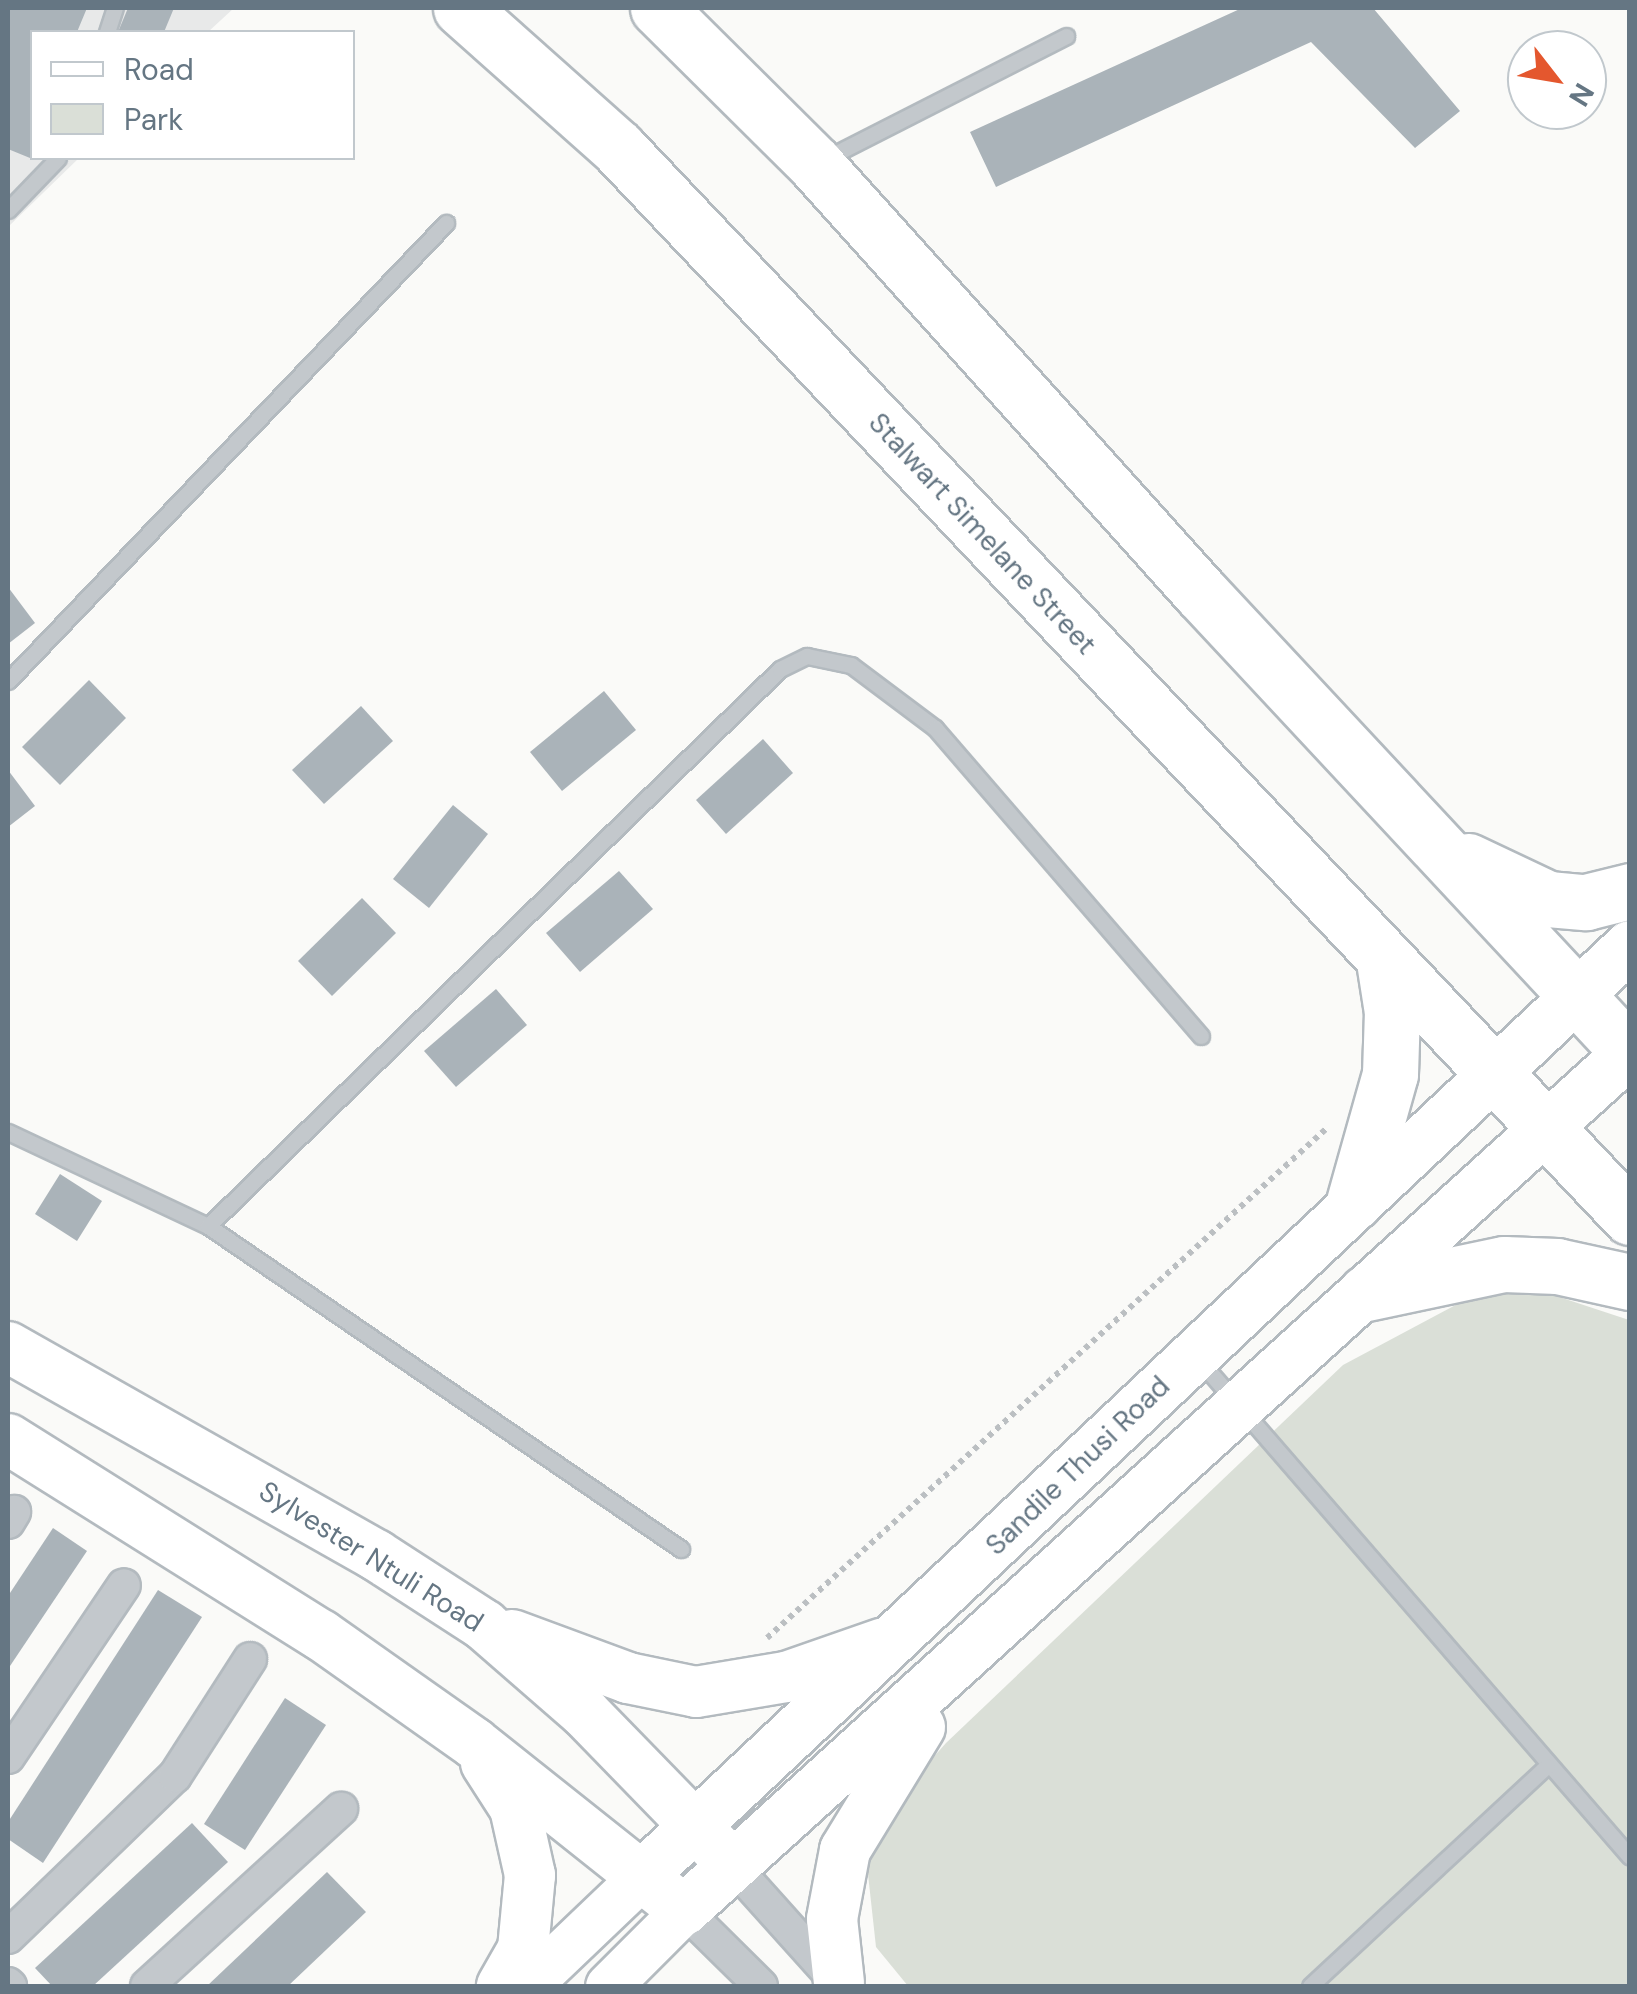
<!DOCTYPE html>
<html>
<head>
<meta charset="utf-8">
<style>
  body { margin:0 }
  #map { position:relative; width:1637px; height:1994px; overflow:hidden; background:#fafaf8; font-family:"DM Sans",sans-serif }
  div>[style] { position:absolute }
  .built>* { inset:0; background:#e8e9e9 }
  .green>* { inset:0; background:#dadfd7 }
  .building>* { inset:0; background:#aab3b9 }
  .path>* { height:6px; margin-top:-3px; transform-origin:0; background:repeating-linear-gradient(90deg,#bbbfc2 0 5px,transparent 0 10px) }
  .roads { filter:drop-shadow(2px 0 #b3babf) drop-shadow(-2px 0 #b3babf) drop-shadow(0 2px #b3babf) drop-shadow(0 -2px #b3babf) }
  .lane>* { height:15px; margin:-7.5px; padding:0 7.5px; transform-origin:7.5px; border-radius:7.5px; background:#c3c8cc }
  .street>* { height:32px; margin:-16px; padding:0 16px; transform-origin:16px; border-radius:16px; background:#c3c8cc }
  .secondary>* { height:45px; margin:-22.5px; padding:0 22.5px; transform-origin:22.5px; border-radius:22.5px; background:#fff }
  .primary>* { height:50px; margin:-25px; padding:0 25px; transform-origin:25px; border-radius:25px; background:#fff }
  .highway>* { height:55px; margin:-27.5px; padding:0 27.5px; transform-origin:27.5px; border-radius:27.5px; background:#fff }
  span { translate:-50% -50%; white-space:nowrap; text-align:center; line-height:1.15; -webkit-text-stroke:10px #fff; paint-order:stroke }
  .street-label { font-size:28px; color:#657683 }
  .frame { position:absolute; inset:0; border:10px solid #657683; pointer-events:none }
  .legend { position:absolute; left:30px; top:30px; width:325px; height:130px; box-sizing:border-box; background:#fff; border:2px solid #c1c8cd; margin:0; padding:12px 18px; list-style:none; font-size:30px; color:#657683 }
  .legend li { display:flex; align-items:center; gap:20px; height:50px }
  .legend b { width:50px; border:2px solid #c1c8cd }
  .north { position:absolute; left:1507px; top:30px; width:100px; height:100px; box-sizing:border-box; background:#fff; border:2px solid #c1c8cd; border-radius:50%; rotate:121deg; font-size:28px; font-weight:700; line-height:40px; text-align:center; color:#657683 }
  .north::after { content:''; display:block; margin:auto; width:35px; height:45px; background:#e4572e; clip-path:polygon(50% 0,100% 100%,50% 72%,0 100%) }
</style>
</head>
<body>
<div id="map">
  <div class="built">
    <div style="clip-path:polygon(8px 8px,234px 8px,208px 32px,32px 32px,32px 158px,79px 158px,8px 227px)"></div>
  </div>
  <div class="green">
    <div style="clip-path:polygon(1532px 1288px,1629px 1320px,1629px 1986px,908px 1986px,876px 1947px,866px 1856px,907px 1787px,946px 1743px,1343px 1365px,1480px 1292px)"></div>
  </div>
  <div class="building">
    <div style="clip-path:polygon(8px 8px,87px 8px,77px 32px,32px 32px,30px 158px,8px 149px)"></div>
    <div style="clip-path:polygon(128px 8px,174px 8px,164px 32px,118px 32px)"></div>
    <div style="clip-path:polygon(1242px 8px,1373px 8px,1460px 111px,1415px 148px,1311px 42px,996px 187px,970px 132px)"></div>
    <div style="clip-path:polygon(8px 587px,35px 623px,8px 644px)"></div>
    <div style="clip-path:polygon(89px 680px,126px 718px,60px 785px,22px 747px)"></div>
    <div style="clip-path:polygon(604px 691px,636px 730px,562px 791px,530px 752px)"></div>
    <div style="clip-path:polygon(361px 706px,393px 741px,324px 804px,292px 770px)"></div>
    <div style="clip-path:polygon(763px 739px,793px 773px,726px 834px,696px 800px)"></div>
    <div style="clip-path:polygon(8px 770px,35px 806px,8px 827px)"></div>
    <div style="clip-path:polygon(453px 805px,488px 834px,429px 908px,393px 879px)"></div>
    <div style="clip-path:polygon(619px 871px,653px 909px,580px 972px,546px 933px)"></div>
    <div style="clip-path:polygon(362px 898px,396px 933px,332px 996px,298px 961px)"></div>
    <div style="clip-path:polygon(496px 989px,527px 1025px,456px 1087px,424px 1051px)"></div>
    <div style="clip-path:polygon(60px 1174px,102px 1201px,77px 1241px,35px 1214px)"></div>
    <div style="clip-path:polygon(53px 1528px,87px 1551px,8px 1669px,8px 1596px)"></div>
    <div style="clip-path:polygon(158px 1590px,202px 1617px,43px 1863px,8px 1839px,8px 1822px)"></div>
    <div style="clip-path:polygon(285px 1698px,326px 1725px,245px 1850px,204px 1824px)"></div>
    <div style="clip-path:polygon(192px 1823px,228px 1862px,93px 1986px,52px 1986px,35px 1968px)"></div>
    <div style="clip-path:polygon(327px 1872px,366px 1912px,288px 1986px,207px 1986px)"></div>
  </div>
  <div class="path">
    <div style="left:767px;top:1638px;width:757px;rotate:-42.32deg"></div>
  </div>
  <div class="roads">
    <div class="lane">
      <div style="left:107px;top:32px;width:25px;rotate:-72deg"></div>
      <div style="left:823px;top:160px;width:273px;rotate:-27deg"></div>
      <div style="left:8px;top:210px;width:72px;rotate:-46.1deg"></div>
      <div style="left:8px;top:681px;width:634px;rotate:-46.28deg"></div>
      <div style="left:8px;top:1132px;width:221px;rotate:25.2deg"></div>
      <div style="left:208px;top:1226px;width:573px;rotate:34.33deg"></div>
      <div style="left:208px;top:1226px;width:798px;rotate:-44.24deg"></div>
      <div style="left:780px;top:669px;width:30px;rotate:-26deg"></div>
      <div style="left:807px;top:656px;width:45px;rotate:11.6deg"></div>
      <div style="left:851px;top:665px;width:105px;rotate:36.9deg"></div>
      <div style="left:935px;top:728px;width:407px;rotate:49.2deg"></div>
      <div style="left:1200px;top:1361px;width:656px;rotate:49.08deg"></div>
      <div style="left:1310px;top:1986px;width:323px;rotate:-42.9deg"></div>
    </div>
    <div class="street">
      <div style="left:8px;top:1522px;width:12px;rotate:-59deg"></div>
      <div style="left:8px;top:1757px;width:207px;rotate:-56deg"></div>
      <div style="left:734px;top:1867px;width:156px;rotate:48.1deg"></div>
      <div style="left:684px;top:1910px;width:108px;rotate:44.6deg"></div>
      <div style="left:8px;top:1937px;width:232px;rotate:-44deg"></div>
      <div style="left:175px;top:1776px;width:139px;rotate:-57.3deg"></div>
      <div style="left:8px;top:1984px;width:3px;rotate:45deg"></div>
      <div style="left:147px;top:1986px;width:263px;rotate:-42.4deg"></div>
    </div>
    <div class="secondary">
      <div style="left:527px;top:1986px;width:159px;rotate:-43.7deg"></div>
      <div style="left:608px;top:1986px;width:107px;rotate:-45deg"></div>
    </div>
    <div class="primary">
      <div style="left:8px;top:1347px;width:423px;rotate:29.5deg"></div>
      <div style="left:376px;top:1555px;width:129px;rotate:32.9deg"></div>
      <div style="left:484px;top:1625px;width:134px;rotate:41.1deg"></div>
      <div style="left:585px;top:1713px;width:194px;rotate:45.8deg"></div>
      <div style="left:8px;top:1439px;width:369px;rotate:32.1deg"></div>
      <div style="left:321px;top:1635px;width:187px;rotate:35.2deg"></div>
      <div style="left:474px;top:1743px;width:268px;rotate:38.5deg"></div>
      <div style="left:684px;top:1910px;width:1277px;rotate:-42.21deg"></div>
      <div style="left:512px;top:1635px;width:124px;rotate:20.3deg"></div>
      <div style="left:628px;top:1678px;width:69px;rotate:11.6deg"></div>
      <div style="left:696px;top:1692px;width:91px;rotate:-9.5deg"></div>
      <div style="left:786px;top:1677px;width:101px;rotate:-19.2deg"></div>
      <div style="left:486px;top:1763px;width:54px;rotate:57.2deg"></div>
      <div style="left:515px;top:1808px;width:69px;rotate:77.4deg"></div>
      <div style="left:530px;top:1875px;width:74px;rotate:95.4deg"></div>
      <div style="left:523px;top:1949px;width:43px;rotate:119.6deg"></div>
      <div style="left:642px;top:1876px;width:1357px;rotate:-43.27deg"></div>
      <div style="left:839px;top:1983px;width:64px;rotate:-96.2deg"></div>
      <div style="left:832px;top:1919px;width:70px;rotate:-79.3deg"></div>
      <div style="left:845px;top:1850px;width:144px;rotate:-58.6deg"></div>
    </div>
    <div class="highway">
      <div style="left:461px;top:8px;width:210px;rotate:41.7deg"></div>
      <div style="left:618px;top:148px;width:1472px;rotate:46.57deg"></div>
      <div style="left:658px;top:8px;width:221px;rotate:44.8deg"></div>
      <div style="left:815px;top:164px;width:577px;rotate:48.02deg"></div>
      <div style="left:1201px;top:593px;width:629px;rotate:47deg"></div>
      <div style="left:1468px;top:861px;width:89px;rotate:25.4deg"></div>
      <div style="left:1548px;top:899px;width:38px;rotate:5deg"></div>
      <div style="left:1586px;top:902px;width:45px;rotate:-14deg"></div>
      <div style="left:1354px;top:1202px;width:133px;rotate:-74.3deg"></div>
      <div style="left:1390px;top:1074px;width:62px;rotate:-88.2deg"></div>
      <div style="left:1392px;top:1012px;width:52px;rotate:-98.9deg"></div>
      <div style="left:1366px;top:1293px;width:141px;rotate:-11.9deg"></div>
      <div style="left:1504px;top:1264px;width:53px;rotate:2.2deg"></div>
      <div style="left:1557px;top:1266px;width:75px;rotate:12.4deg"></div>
    </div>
  </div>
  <div class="street-label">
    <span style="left:982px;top:534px;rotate:47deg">Stalwart Simelane Street</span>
    <span style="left:1078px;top:1466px;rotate:-44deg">Sandile Thusi Road</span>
    <span style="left:371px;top:1557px;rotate:32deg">Sylvester Ntuli Road</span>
  </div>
  <div class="frame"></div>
  <ul class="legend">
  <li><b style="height:12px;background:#fff"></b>Road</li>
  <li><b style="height:28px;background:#dadfd7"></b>Park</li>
  </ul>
  <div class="north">N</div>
</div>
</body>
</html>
